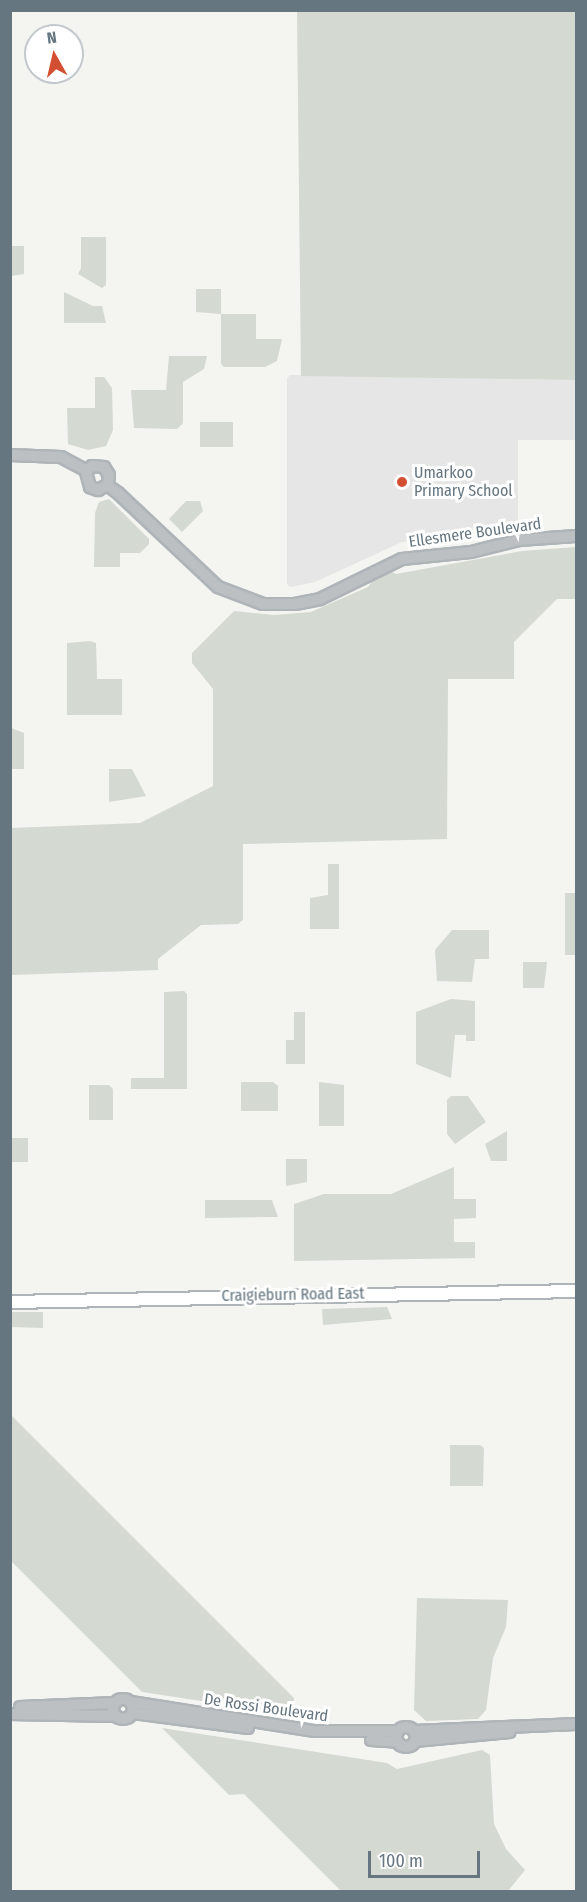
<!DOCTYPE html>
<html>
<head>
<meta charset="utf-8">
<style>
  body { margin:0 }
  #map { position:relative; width:587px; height:1902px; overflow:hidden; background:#f4f4f1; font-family:"Fira Sans Condensed",sans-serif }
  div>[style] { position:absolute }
  .built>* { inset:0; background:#e5e6e5 }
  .green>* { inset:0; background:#d4d9d1 }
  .roads { filter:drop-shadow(2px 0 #aeb4b8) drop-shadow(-2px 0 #aeb4b8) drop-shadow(0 2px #aeb4b8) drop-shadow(0 -2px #aeb4b8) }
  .tertiary>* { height:10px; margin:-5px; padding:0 5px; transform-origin:5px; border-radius:5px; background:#bcc0c3 }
  .tertiary>.ring { margin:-5px; padding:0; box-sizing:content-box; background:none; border:10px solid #bcc0c3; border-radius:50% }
  .secondary>* { height:12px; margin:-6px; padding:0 6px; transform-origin:6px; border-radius:6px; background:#fff }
  .dots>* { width:16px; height:16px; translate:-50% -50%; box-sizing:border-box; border:3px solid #fff; border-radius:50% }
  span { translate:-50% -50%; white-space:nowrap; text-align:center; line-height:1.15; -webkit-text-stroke:6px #fff; paint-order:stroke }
  .poi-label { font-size:16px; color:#667680 }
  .left { translate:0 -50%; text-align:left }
  .street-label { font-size:16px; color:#667680 }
  .frame { position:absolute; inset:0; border:12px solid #667680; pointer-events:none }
  .north { position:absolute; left:24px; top:24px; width:60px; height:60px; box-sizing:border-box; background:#fff; border:2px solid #c2c8cc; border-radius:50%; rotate:352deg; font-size:16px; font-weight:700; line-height:24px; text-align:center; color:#667680 }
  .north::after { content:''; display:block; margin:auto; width:21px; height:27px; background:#d34f32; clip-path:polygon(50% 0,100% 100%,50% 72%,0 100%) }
  .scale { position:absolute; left:368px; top:1851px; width:112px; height:27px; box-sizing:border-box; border:3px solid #667680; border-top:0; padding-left:8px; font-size:18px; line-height:21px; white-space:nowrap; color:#667680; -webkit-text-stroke:4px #fff; paint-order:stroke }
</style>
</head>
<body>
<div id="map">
  <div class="built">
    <div style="clip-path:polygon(290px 375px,576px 380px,576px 440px,518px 440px,518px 523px,457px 537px,402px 542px,315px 582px,290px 587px,287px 584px,287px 379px)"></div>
  </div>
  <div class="green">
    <div style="clip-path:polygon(297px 11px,576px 11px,576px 380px,301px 376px)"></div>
    <div style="clip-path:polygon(81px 237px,106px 237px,106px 285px,102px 288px,78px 274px,81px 268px)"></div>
    <div style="clip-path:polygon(24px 246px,24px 274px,11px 276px,11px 246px)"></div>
    <div style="clip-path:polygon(196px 289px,221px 289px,221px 314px,256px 314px,256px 339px,282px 339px,277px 361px,265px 367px,224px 367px,221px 364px,221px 314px,196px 312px)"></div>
    <div style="clip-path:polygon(64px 292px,93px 306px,102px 306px,106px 323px,64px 323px)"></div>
    <div style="clip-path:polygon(169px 356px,207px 356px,204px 369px,183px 382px,183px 423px,177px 429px,134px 428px,131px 390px,166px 390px)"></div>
    <div style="clip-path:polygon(95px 377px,104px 377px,112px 388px,113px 430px,106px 446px,88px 450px,68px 444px,67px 408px,95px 408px)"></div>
    <div style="clip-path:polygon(200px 422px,233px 422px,233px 447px,200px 447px)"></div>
    <div style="clip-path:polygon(109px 499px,149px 539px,149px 544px,140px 553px,120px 553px,120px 567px,94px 567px,95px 513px,99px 502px)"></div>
    <div style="clip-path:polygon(186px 501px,200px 501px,203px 511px,182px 532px,169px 519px)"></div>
    <div style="clip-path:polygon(576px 547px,576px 599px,557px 599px,514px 642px,514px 679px,448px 679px,447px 839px,243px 844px,243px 920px,238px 924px,201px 925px,158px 959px,158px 970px,11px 975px,11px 828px,140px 823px,213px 786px,213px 689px,192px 663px,192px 653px,234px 611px,274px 615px,311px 612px,368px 587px,373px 580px,390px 571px,396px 574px,522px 551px)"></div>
    <div style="clip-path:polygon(90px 641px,96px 643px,97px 679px,122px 679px,122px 715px,67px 715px,67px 643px)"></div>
    <div style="clip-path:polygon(11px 728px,24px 733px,24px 769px,11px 769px)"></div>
    <div style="clip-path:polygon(109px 769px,132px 769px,146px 796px,109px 802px)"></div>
    <div style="clip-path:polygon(328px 864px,339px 864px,339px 929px,310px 929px,310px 898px,328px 895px)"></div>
    <div style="clip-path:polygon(565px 893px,576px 893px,576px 955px,565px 955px)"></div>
    <div style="clip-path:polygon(452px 930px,489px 930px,489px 959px,475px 959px,472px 982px,437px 981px,435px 950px)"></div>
    <div style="clip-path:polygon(523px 962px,547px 962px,544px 988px,523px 988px)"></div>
    <div style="clip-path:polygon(184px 991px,187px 994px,187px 1089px,131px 1089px,131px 1078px,164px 1078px,164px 992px)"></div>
    <div style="clip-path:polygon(451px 999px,475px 1001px,475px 1041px,466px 1041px,466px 1035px,455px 1035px,451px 1078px,416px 1064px,416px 1012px)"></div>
    <div style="clip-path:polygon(294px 1012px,305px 1012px,305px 1064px,286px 1064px,286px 1040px,294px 1040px)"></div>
    <div style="clip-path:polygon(241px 1082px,273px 1082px,278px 1086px,278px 1111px,241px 1111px)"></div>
    <div style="clip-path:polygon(319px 1082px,344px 1085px,344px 1126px,319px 1126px)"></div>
    <div style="clip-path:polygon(89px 1085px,109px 1085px,113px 1089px,113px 1120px,89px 1120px)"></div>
    <div style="clip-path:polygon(451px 1096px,468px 1096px,486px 1122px,455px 1144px,447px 1134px,447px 1100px)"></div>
    <div style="clip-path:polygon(507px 1131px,507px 1161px,491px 1161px,485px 1144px)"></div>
    <div style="clip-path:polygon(11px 1138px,28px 1138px,28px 1162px,11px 1162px)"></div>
    <div style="clip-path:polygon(286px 1159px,307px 1159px,307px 1182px,286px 1186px)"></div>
    <div style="clip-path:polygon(454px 1167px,454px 1199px,476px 1199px,476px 1218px,454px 1219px,454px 1242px,475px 1242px,475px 1258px,294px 1261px,294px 1204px,324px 1194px,391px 1194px)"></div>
    <div style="clip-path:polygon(205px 1200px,272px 1200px,278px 1217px,205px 1218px)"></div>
    <div style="clip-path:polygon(387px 1307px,392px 1319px,323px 1325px,322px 1309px)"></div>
    <div style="clip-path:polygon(11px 1312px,43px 1312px,43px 1328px,11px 1327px)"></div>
    <div style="clip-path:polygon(11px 1415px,294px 1698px,295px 1715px,142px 1692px,11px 1561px)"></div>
    <div style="clip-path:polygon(450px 1445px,480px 1445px,484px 1448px,483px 1486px,450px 1486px)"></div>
    <div style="clip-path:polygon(417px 1598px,508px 1600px,506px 1627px,493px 1658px,486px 1710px,478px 1719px,426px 1721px,414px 1710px)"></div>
    <div style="clip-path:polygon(162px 1728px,387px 1763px,397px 1769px,482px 1750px,490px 1755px,494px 1824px,506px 1849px,525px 1870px,508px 1891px,341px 1891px,244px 1794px,229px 1795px)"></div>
  </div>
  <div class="roads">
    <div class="tertiary">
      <div style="left:10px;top:455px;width:51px;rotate:2.2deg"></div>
      <div style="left:61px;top:457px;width:30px;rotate:28deg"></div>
      <div style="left:108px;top:483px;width:8px;rotate:-83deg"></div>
      <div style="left:109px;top:475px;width:9px;rotate:-122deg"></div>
      <div style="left:104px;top:467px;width:12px;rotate:-175deg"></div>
      <div style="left:92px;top:466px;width:8px;rotate:135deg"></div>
      <div style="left:86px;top:472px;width:16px;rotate:75deg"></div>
      <div style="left:90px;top:487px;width:9px;rotate:21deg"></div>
      <div style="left:98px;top:490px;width:10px;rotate:-29deg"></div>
      <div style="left:107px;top:485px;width:14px;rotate:36deg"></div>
      <div style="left:118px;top:493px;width:137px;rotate:43.2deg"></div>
      <div style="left:218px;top:587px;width:48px;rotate:20.7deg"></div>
      <div style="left:263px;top:604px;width:32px"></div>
      <div style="left:295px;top:604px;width:25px;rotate:-11deg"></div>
      <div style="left:320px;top:599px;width:91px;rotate:-26deg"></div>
      <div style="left:402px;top:559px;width:69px;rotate:-5.8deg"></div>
      <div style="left:471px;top:552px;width:49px;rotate:-14deg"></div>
      <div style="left:519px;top:540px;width:57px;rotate:-4deg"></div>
      <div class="ring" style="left:113px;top:1699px;width:10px;height:10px"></div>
      <div style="left:131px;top:1702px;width:186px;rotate:9deg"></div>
      <div style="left:315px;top:1731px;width:83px"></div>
      <div style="left:20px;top:1707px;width:95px;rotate:-2.4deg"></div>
      <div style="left:133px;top:1713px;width:116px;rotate:7.4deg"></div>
      <div style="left:10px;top:1714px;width:106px;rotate:1.1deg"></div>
      <div class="ring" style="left:396px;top:1727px;width:10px;height:10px"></div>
      <div style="left:414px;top:1731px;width:162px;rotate:-2.5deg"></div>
      <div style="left:371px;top:1740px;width:27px;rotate:4deg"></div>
      <div style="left:415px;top:1741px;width:95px;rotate:-5.4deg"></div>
    </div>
    <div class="secondary">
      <div style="left:10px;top:1302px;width:566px;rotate:-1.11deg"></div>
    </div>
  </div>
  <div class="dots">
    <div style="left:402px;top:482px;background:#d34f32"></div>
  </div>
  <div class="poi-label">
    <span class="left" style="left:414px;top:482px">Umarkoo<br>Primary School</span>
  </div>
  <div class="street-label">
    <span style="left:475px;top:533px;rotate:-8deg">Ellesmere Boulevard</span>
    <span style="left:293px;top:1295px;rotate:-1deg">Craigieburn Road East</span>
    <span style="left:266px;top:1708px;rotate:8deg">De Rossi Boulevard</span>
  </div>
  <div class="frame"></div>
  <div class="north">N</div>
  <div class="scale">100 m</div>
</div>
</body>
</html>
